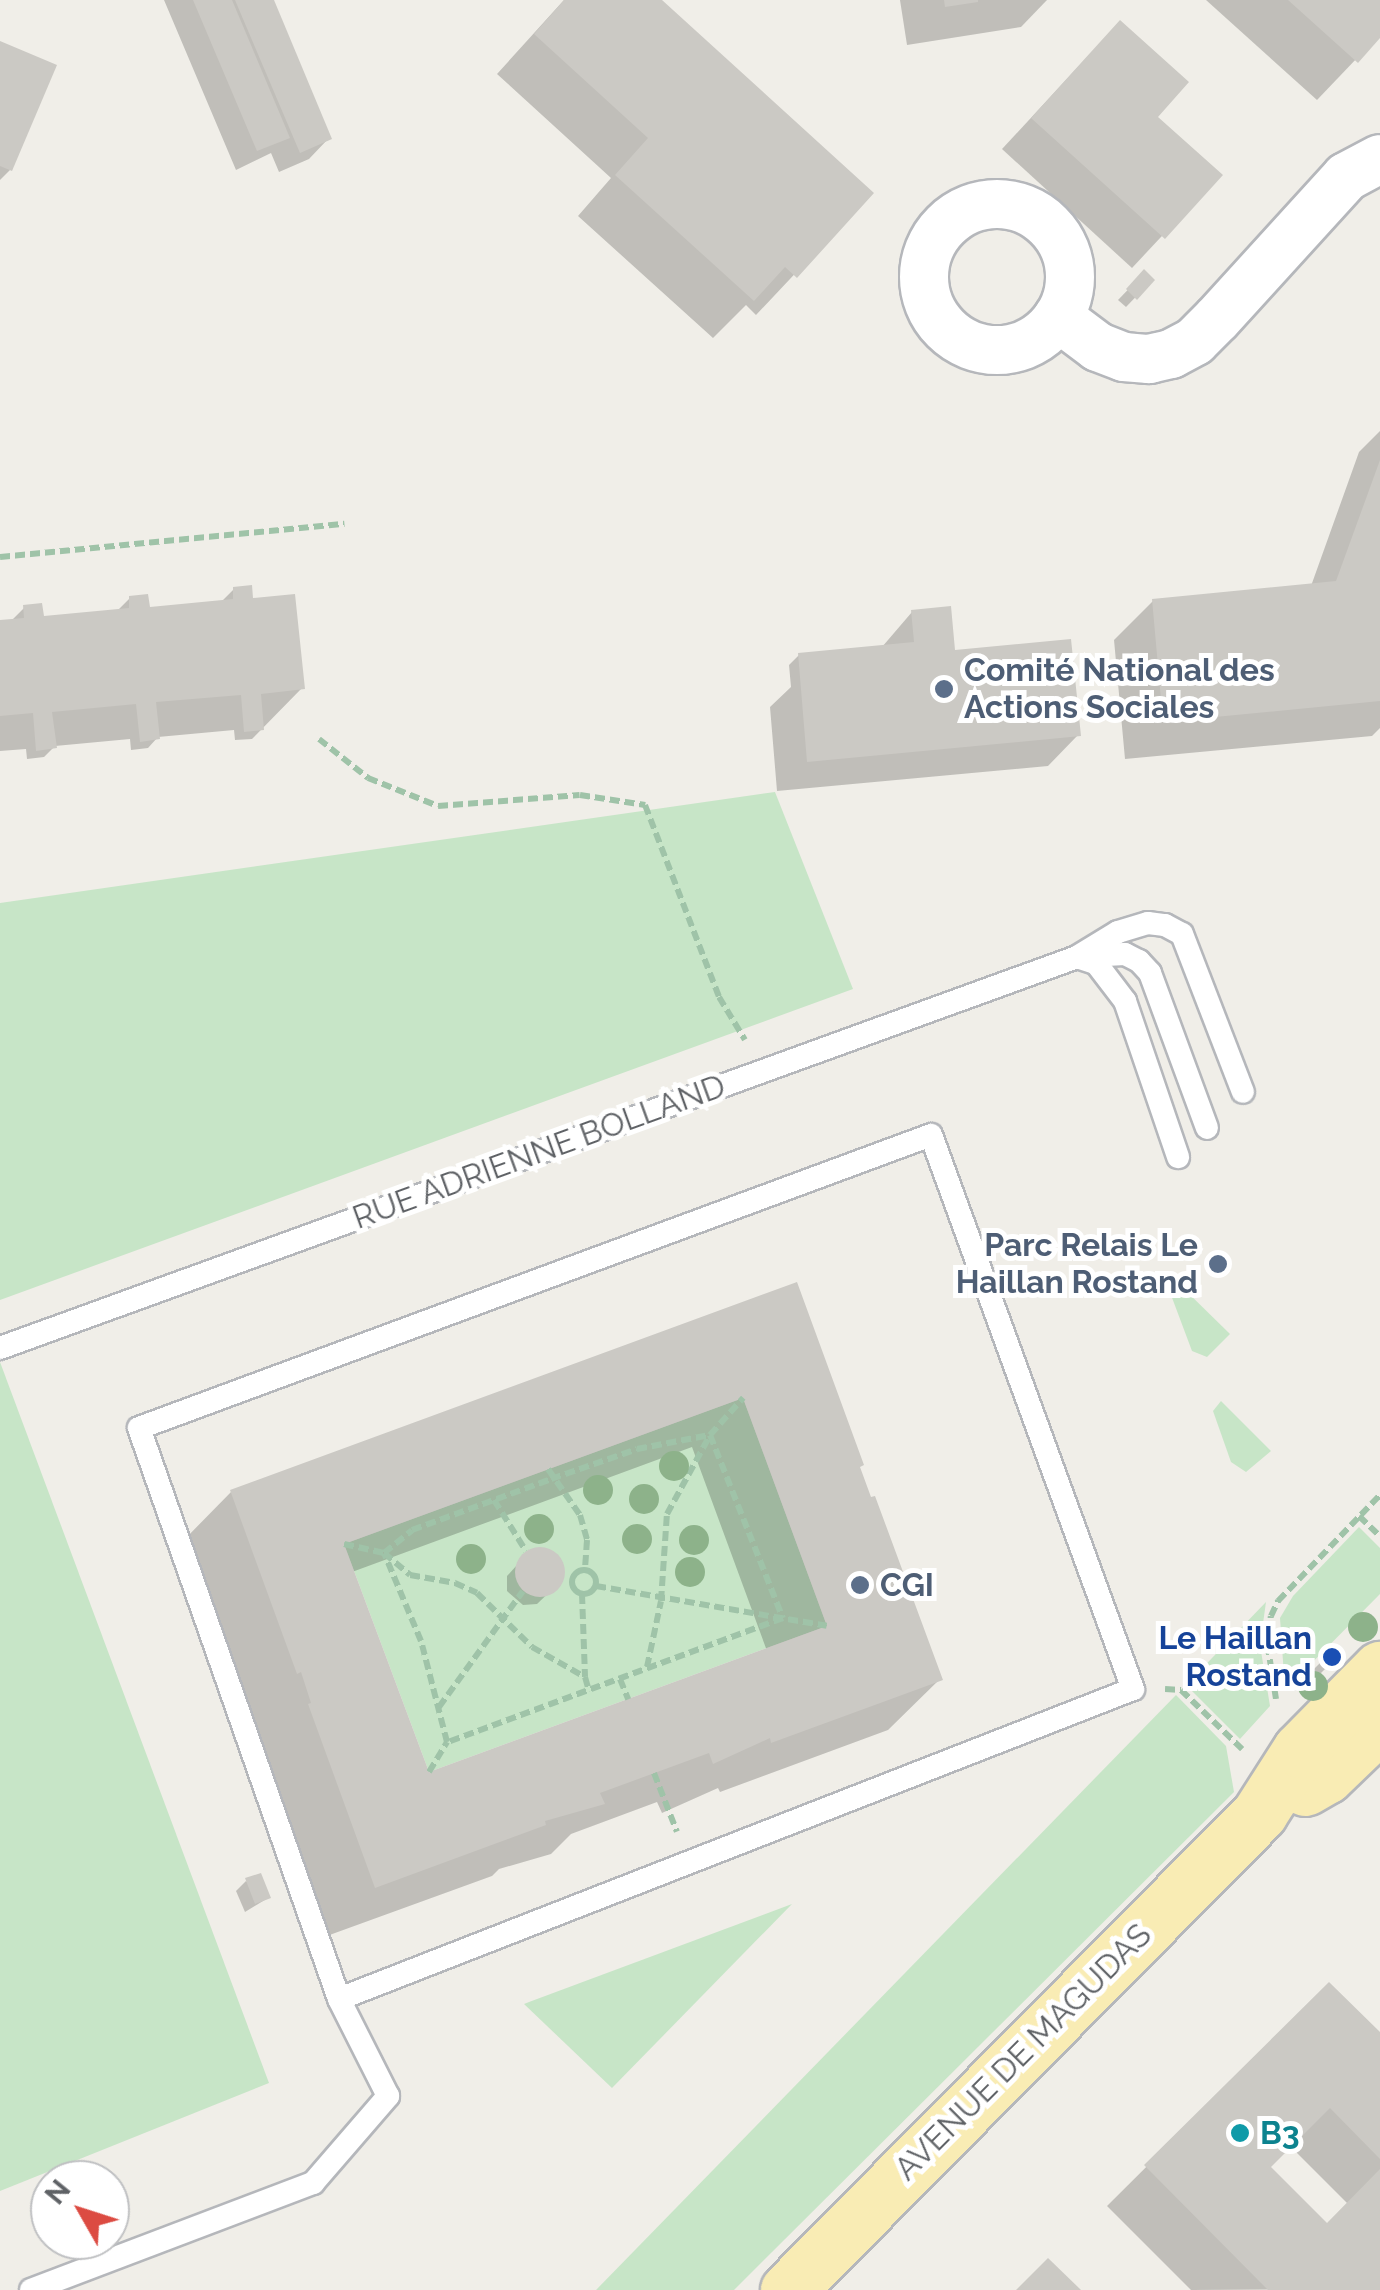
<!DOCTYPE html>
<html>
<head>
<meta charset="utf-8">
<style>
  body { margin:0 }
  #map { position:relative; width:1380px; height:2290px; overflow:hidden; background:#f0eee8; font-family:Raleway,sans-serif }
  div>[style] { position:absolute }
  .green>* { inset:0; background:#c7e5c7 }
  .shadow>* { inset:0; background:#0003 }
  .building>* { inset:0; background:#cbc9c4 }
  .round { border-radius:50% }
  .path>* { height:6px; margin-top:-3px; transform-origin:0; background:repeating-linear-gradient(90deg,#9fc3a8 0 10px,transparent 0 15px) }
  .path>.ring { margin:-3px; padding:0; box-sizing:content-box; background:none; border:6px solid #9fc3a8; border-radius:50% }
  .roads { filter:drop-shadow(2px 0 #b5b7bb) drop-shadow(-2px 0 #b5b7bb) drop-shadow(0 2px #b5b7bb) drop-shadow(0 -2px #b5b7bb) }
  .service>* { height:22px; margin:-11px; padding:0 11px; transform-origin:11px; border-radius:11px; background:#fff }
  .minor>* { height:48px; margin:-24px; padding:0 24px; transform-origin:24px; border-radius:24px; background:#fff }
  .minor>.ring { margin:-24px; padding:0; box-sizing:content-box; background:none; border:48px solid #fff; border-radius:50% }
  .primary>* { height:55px; margin:-27.5px; padding:0 27.5px; transform-origin:27.5px; border-radius:27.5px; background:#f9ecb4 }
  .trees>* { width:30px; height:30px; margin:-15px; border-radius:50%; background:#8db28a }
  .dots>* { width:28px; height:28px; translate:-50% -50%; box-sizing:border-box; border:5px solid #fff; border-radius:50% }
  span { translate:-50% -50%; white-space:nowrap; text-align:center; line-height:1.15; -webkit-text-stroke:10px #fff; paint-order:stroke }
  .service-label { font-size:32px; color:#4e5e75; font-weight:700 }
  .left { translate:0 -50%; text-align:left }
  .right { translate:-100% -50%; text-align:right }
  .street-label { font-size:32px; color:#5f6266 }
  .transit-label { font-size:32px; color:#164399; font-weight:700 }
  .culture-label { font-size:32px; color:#0d838f; font-weight:700 }
  .north { position:absolute; left:30px; top:2160px; width:100px; height:100px; box-sizing:border-box; background:#fff; border:2px solid #bfc0c2; border-radius:50%; rotate:309deg; font-size:28px; font-weight:700; line-height:40px; text-align:center; color:#5f6266 }
  .north::after { content:''; display:block; margin:auto; width:35px; height:45px; background:#dc4b42; clip-path:polygon(50% 0,100% 100%,50% 72%,0 100%) }
</style>
</head>
<body>
<div id="map">
  <div class="green">
    <div style="clip-path:polygon(775px 792px,853px 989px,0 1300px,0 903px)"></div>
    <div style="clip-path:polygon(1180px 1285px,1230px 1334px,1207px 1357px,1192px 1351px,1171px 1295px)"></div>
    <div style="clip-path:polygon(0 1362px,269px 2083px,0 2191px)"></div>
    <div style="clip-path:polygon(743px 1398px,827px 1626px,429px 1772px,344px 1544px)"></div>
    <div style="clip-path:polygon(1221px 1401px,1271px 1451px,1246px 1472px,1231px 1462px,1213px 1411px)"></div>
    <div style="clip-path:polygon(1359px 1527px,1380px 1548px,1380px 1594px,1285px 1690px,1280px 1618px,1293px 1596px)"></div>
    <div style="clip-path:polygon(1266px 1602px,1260px 1645px,1270px 1706px,1240px 1739px,1186px 1685px)"></div>
    <div style="clip-path:polygon(1176px 1695px,1226px 1746px,1234px 1792px,734px 2290px,596px 2290px)"></div>
    <div style="clip-path:polygon(792px 1904px,612px 2088px,524px 2004px,529px 2002px)"></div>
  </div>
  <div class="shadow">
    <div style="clip-path:polygon(164px 0,271px 0,329px 138px,309px 159px,279px 172px,271px 153px,236px 170px)"></div>
    <div style="clip-path:polygon(564px 0,658px 0,871px 193px,756px 315px,746px 305px,713px 338px,578px 216px,611px 178px,497px 74px)"></div>
    <div style="clip-path:polygon(900px 0,1047px 0,1021px 27px,907px 45px)"></div>
    <div style="clip-path:polygon(1206px 0,1380px 0,1380px 34px,1317px 100px)"></div>
    <div style="clip-path:polygon(0 44px,10px 170px,0 180px)"></div>
    <div style="clip-path:polygon(1090px 54px,1219px 175px,1132px 268px,1002px 149px)"></div>
    <div style="clip-path:polygon(1144px 273px,1152px 280px,1126px 307px,1118px 300px)"></div>
    <div style="clip-path:polygon(1380px 431px,1380px 728px,1372px 736px,1125px 759px,1114px 640px,1153px 601px,1311px 586px,1359px 452px)"></div>
    <div style="clip-path:polygon(234px 589px,250px 600px,302px 688px,252px 739px,235px 740px,234px 730px,158px 737px,148px 748px,131px 750px,130px 739px,55px 746px,44px 757px,27px 759px,26px 749px,0 751px,0 623px,10px 622px,24px 608px,42px 619px,116px 612px,130px 598px,147px 610px,220px 603px)"></div>
    <div style="clip-path:polygon(912px 612px,953px 656px,1078px 735px,1048px 766px,777px 791px,770px 707px,791px 687px,789px 665px,799px 655px,882px 647px)"></div>
    <div style="clip-path:polygon(evenodd,795px 1285px,858px 1468px,940px 1679px,888px 1730px,720px 1792px,718px 1788px,662px 1813px,657px 1802px,571px 1834px,551px 1854px,499px 1869px,492px 1876px,324px 1937px,180px 1544px,231px 1492px,795px 1285px,692px 1447px,767px 1651px,427px 1775px,352px 1572px,692px 1447px)"></div>
    <div style="clip-path:polygon(549px 1552px,559px 1561px,559px 1583px,537px 1604px,523px 1605px,507px 1591px,507px 1576px,527px 1554px)"></div>
    <div style="clip-path:polygon(1335px 1648px,1341px 1653px,1317px 1677px,1311px 1672px)"></div>
    <div style="clip-path:polygon(246px 1881px,268px 1898px,245px 1912px,236px 1891px)"></div>
    <div style="clip-path:polygon(evenodd,1329px 1985px,1380px 2036px,1380px 2289px,1191px 2290px,1107px 2206px,1329px 1985px,1289px 2145px,1348px 2204px,1326px 2226px,1267px 2167px,1289px 2145px)"></div>
  </div>
  <div class="building">
    <div style="clip-path:polygon(193px 0,232px 0,290px 138px,257px 151px)"></div>
    <div style="clip-path:polygon(235px 0,274px 0,332px 139px,300px 153px)"></div>
    <div style="clip-path:polygon(564px 0,662px 0,874px 193px,797px 278px,785px 267px,754px 301px,615px 175px,648px 138px,534px 34px)"></div>
    <div style="clip-path:polygon(944px 0,978px 0,978px 2px,945px 7px)"></div>
    <div style="clip-path:polygon(1288px 0,1380px 0,1380px 38px,1358px 63px)"></div>
    <div style="clip-path:polygon(1120px 20px,1189px 82px,1158px 117px,1223px 175px,1165px 239px,1031px 118px)"></div>
    <div style="clip-path:polygon(0 41px,57px 65px,12px 171px,0 166px)"></div>
    <div style="clip-path:polygon(1144px 269px,1155px 280px,1137px 300px,1126px 289px)"></div>
    <div style="clip-path:polygon(1380px 460px,1380px 701px,1163px 722px,1152px 599px,1336px 581px)"></div>
    <div style="clip-path:polygon(252px 585px,253px 598px,295px 594px,305px 689px,261px 694px,264px 730px,244px 732px,241px 695px,156px 702px,160px 739px,140px 742px,136px 704px,52px 712px,57px 748px,36px 751px,33px 713px,0 716px,0 620px,24px 618px,23px 605px,42px 603px,44px 616px,129px 608px,129px 596px,148px 594px,150px 607px,233px 599px,233px 587px)"></div>
    <div style="clip-path:polygon(951px 606px,955px 650px,1071px 639px,1081px 736px,807px 762px,798px 653px,914px 642px,911px 610px)"></div>
    <div style="clip-path:polygon(evenodd,797px 1282px,864px 1465px,860px 1467px,871px 1497px,875px 1496px,943px 1680px,771px 1743px,770px 1738px,713px 1764px,709px 1753px,600px 1793px,605px 1804px,545px 1821px,546px 1825px,375px 1888px,308px 1704px,311px 1703px,301px 1672px,297px 1674px,230px 1490px,797px 1282px,743px 1398px,827px 1626px,429px 1772px,344px 1544px,743px 1398px)"></div>
    <div class="round" style="left:515px;top:1547px;width:50px;height:50px"></div>
    <div style="clip-path:polygon(1335px 1644px,1344px 1653px,1329px 1669px,1319px 1661px)"></div>
    <div style="clip-path:polygon(261px 1873px,271px 1898px,255px 1904px,245px 1878px)"></div>
    <div style="clip-path:polygon(1329px 1982px,1380px 2032px,1380px 2159px,1330px 2108px,1271px 2167px,1327px 2223px,1380px 2169px,1380px 2290px,1268px 2290px,1144px 2165px)"></div>
    <div style="clip-path:polygon(1048px 2258px,1081px 2290px,1016px 2290px)"></div>
  </div>
  <div class="path">
    <div style="left:0;top:557px;width:346px;rotate:-5.5deg"></div>
    <div style="left:319px;top:739px;width:63px;rotate:38.5deg"></div>
    <div style="left:368px;top:778px;width:75px;rotate:21.8deg"></div>
    <div style="left:438px;top:806px;width:142px;rotate:-4.4deg"></div>
    <div style="left:580px;top:795px;width:66px;rotate:8.7deg"></div>
    <div style="left:645px;top:805px;width:206px;rotate:68.9deg"></div>
    <div style="left:719px;top:997px;width:50px;rotate:58.8deg"></div>
    <div style="left:710px;top:1435px;width:197px;rotate:68.3deg"></div>
    <div style="left:783px;top:1618px;width:358px;rotate:159.7deg"></div>
    <div style="left:447px;top:1742px;width:104px;rotate:-104.4deg"></div>
    <div style="left:421px;top:1641px;width:95px;rotate:-112.8deg"></div>
    <div style="left:384px;top:1553px;width:36px;rotate:-39deg"></div>
    <div style="left:412px;top:1530px;width:148px;rotate:-20.1deg"></div>
    <div style="left:551px;top:1479px;width:91px;rotate:-19.2deg"></div>
    <div style="left:637px;top:1449px;width:74px;rotate:-10.9deg"></div>
    <div style="left:548px;top:1469px;width:56px;rotate:55.2deg"></div>
    <div style="left:580px;top:1515px;width:26px;rotate:74deg"></div>
    <div style="left:587px;top:1540px;width:30px;rotate:94deg"></div>
    <div style="left:494px;top:1500px;width:60px;rotate:57.9deg"></div>
    <div style="left:1359px;top:1516px;width:29px;rotate:44deg"></div>
    <div style="left:344px;top:1544px;width:41px;rotate:12.7deg"></div>
    <div style="left:384px;top:1553px;width:34px;rotate:40deg"></div>
    <div style="left:410px;top:1575px;width:46px;rotate:10.1deg"></div>
    <div style="left:455px;top:1583px;width:24px;rotate:24deg"></div>
    <div style="left:477px;top:1593px;width:77px;rotate:44.5deg"></div>
    <div style="left:532px;top:1647px;width:61px;rotate:29.5deg"></div>
    <div style="left:585px;top:1677px;width:15px;rotate:74deg"></div>
    <div class="ring" style="left:572px;top:1570px;width:18px;height:18px"></div>
    <div style="left:596px;top:1586px;width:234px;rotate:9.8deg"></div>
    <div style="left:582px;top:1594px;width:83px;rotate:87.9deg"></div>
    <div style="left:647px;top:1667px;width:67px;rotate:-78deg"></div>
    <div style="left:661px;top:1601px;width:87px;rotate:-86.1deg"></div>
    <div style="left:667px;top:1514px;width:90px;rotate:-61.4deg"></div>
    <div style="left:710px;top:1435px;width:50px;rotate:-48.3deg"></div>
    <div style="left:620px;top:1679px;width:22px;rotate:68deg"></div>
    <div style="left:1165px;top:1689px;width:16px;rotate:4deg"></div>
    <div style="left:1181px;top:1690px;width:85px;rotate:44deg"></div>
    <div style="left:1276px;top:1699px;width:52px;rotate:-98.9deg"></div>
    <div style="left:1268px;top:1648px;width:32px;rotate:-85deg"></div>
    <div style="left:1271px;top:1616px;width:17px;rotate:-65deg"></div>
    <div style="left:1278px;top:1601px;width:147px;rotate:-46.1deg"></div>
    <div style="left:439px;top:1707px;width:143px;rotate:-54.1deg"></div>
    <div style="left:429px;top:1772px;width:35px;rotate:-59deg"></div>
    <div style="left:654px;top:1773px;width:63px;rotate:68.7deg"></div>
  </div>
  <div class="roads">
    <div class="service">
      <div style="left:1086px;top:956px;width:39px;rotate:-3deg"></div>
      <div style="left:1125px;top:954px;width:16px;rotate:27deg"></div>
      <div style="left:1139px;top:961px;width:16px;rotate:47deg"></div>
      <div style="left:1150px;top:973px;width:165px;rotate:69.8deg"></div>
      <div style="left:1077px;top:957px;width:20px;rotate:18deg"></div>
      <div style="left:1096px;top:963px;width:48px;rotate:52.7deg"></div>
      <div style="left:1125px;top:1001px;width:165px;rotate:71.2deg"></div>
      <div style="left:0;top:1348px;width:1146px;rotate:-19.95deg"></div>
      <div style="left:1077px;top:957px;width:48px;rotate:-31.4deg"></div>
      <div style="left:1118px;top:932px;width:31px;rotate:-17deg"></div>
      <div style="left:1148px;top:923px;width:17px;rotate:7deg"></div>
      <div style="left:1165px;top:925px;width:19px;rotate:28deg"></div>
      <div style="left:1182px;top:934px;width:169px;rotate:68.9deg"></div>
      <div style="left:31px;top:2290px;width:302px;rotate:-20.8deg"></div>
      <div style="left:313px;top:2183px;width:115px;rotate:-49.2deg"></div>
      <div style="left:388px;top:2096px;width:109px;rotate:-116.8deg"></div>
      <div style="left:339px;top:1999px;width:605px;rotate:-109.3deg"></div>
      <div style="left:139px;top:1428px;width:844px;rotate:-20.3deg"></div>
      <div style="left:931px;top:1135px;width:590px;rotate:69.97deg"></div>
      <div style="left:1133px;top:1689px;width:852px;rotate:158.67deg"></div>
    </div>
    <div class="minor">
      <div class="ring" style="left:924px;top:204px;width:98px;height:98px"></div>
      <div style="left:1058px;top:317px;width:50px;rotate:36.9deg"></div>
      <div style="left:1098px;top:347px;width:28px;rotate:21deg"></div>
      <div style="left:1124px;top:357px;width:25px;rotate:5deg"></div>
      <div style="left:1149px;top:359px;width:23px;rotate:-13deg"></div>
      <div style="left:1171px;top:354px;width:27px;rotate:-28deg"></div>
      <div style="left:1195px;top:341px;width:31px;rotate:-45deg"></div>
      <div style="left:1217px;top:319px;width:192px;rotate:-47.7deg"></div>
      <div style="left:1346px;top:177px;width:38px;rotate:-28deg"></div>
    </div>
    <div class="primary">
      <div style="left:1305px;top:1788px;width:24px;rotate:-30deg"></div>
      <div style="left:1326px;top:1776px;width:75px;rotate:-43.9deg"></div>
      <div style="left:788px;top:2290px;width:670px;rotate:-45.3deg"></div>
      <div style="left:1259px;top:1814px;width:76px;rotate:-57.4deg"></div>
      <div style="left:1300px;top:1750px;width:114px;rotate:-45.4deg"></div>
    </div>
  </div>
  <div class="trees">
    <div style="left:674px;top:1466px"></div>
    <div style="left:598px;top:1490px"></div>
    <div style="left:644px;top:1499px"></div>
    <div style="left:539px;top:1529px"></div>
    <div style="left:637px;top:1539px"></div>
    <div style="left:694px;top:1540px"></div>
    <div style="left:471px;top:1559px"></div>
    <div style="left:690px;top:1572px"></div>
    <div style="left:1363px;top:1627px"></div>
    <div style="left:1313px;top:1686px"></div>
  </div>
  <div class="dots">
    <div style="left:944px;top:689px;background:#5c6f8a"></div>
    <div style="left:1218px;top:1264px;background:#5c6f8a"></div>
    <div style="left:860px;top:1585px;background:#5c6f8a"></div>
    <div style="left:1332px;top:1657px;background:#1a4fb4"></div>
    <div style="left:1240px;top:2133px;background:#0f9aa8"></div>
  </div>
  <div class="service-label">
    <span class="left" style="left:964px;top:689px">Comité National des<br>Actions Sociales</span>
    <span class="right" style="left:1198px;top:1264px">Parc Relais Le<br>Haillan Rostand</span>
    <span class="left" style="left:880px;top:1585px">CGI</span>
  </div>
  <div class="street-label">
    <span style="left:539px;top:1152px;rotate:-20deg">RUE ADRIENNE BOLLAND</span>
    <span style="left:1023px;top:2052px;rotate:-45deg">AVENUE DE MAGUDAS</span>
  </div>
  <div class="transit-label">
    <span class="right" style="left:1312px;top:1657px">Le Haillan<br>Rostand</span>
  </div>
  <div class="culture-label">
    <span class="left" style="left:1260px;top:2133px">B3</span>
  </div>
  <div class="north">N</div>
</div>
</body>
</html>
